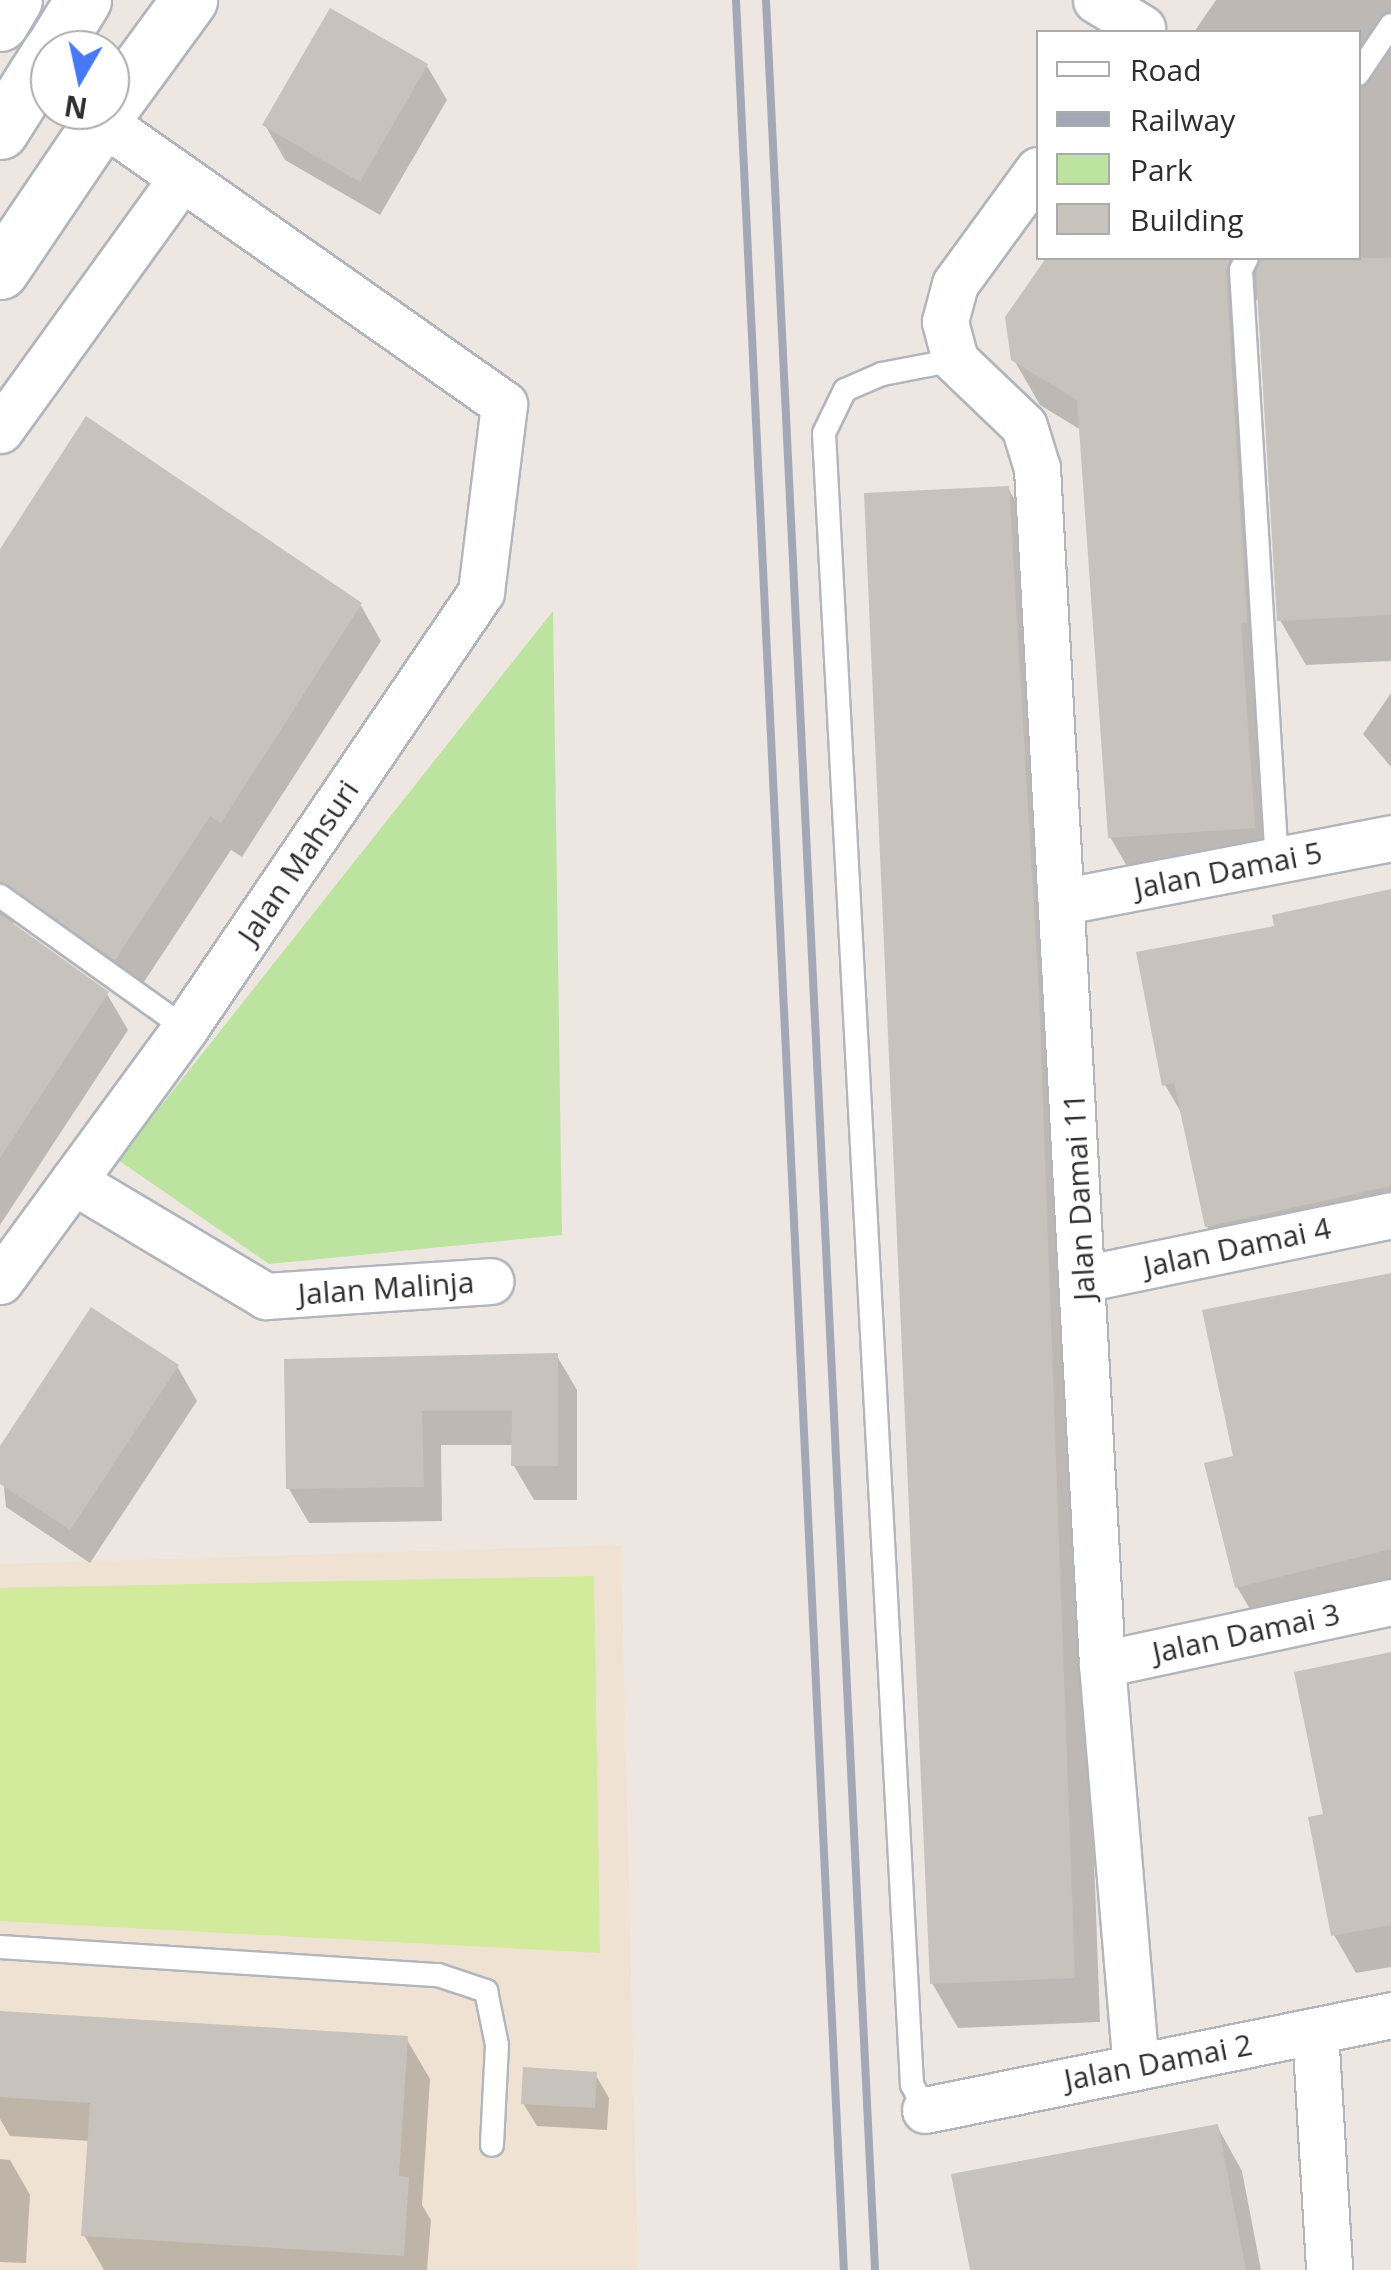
<!DOCTYPE html>
<html>
<head>
<meta charset="utf-8">
<style>
  body { margin:0 }
  #map { position:relative; width:1391px; height:2270px; overflow:hidden; background:#eee7e1; font-family:"Open Sans",sans-serif }
  div>[style] { position:absolute }
  .education>* { inset:0; background:#efe2d2 }
  .green>* { inset:0; background:#bde3a0 }
  .pitch>* { inset:0; background:#d1ea9c }
  .shadow>* { inset:0; background:#0003 }
  .building>* { inset:0; background:#c7c2bc }
  .roads { filter:drop-shadow(2px 0 #b1b5bd) drop-shadow(-2px 0 #b1b5bd) drop-shadow(0 2px #b1b5bd) drop-shadow(0 -2px #b1b5bd) }
  .service>* { height:22px; margin:-11px; padding:0 11px; transform-origin:11px; border-radius:11px; background:#fff }
  .minor>* { height:45px; margin:-22.5px; padding:0 22.5px; transform-origin:22.5px; border-radius:22.5px; background:#fff }
  .secondary>* { height:55px; margin:-27.5px; padding:0 27.5px; transform-origin:27.5px; border-radius:27.5px; background:#fff }
  .rail>* { height:8px; margin:-4px; padding:0 4px; transform-origin:4px; border-radius:4px; background:#a3a8b7 }
  span { translate:-50% -50%; white-space:nowrap; text-align:center; line-height:1.15; -webkit-text-stroke:8px #fff; paint-order:stroke }
  .street-label { font-size:30px; color:#2e2e2e }
  .legend { position:absolute; left:1036px; top:30px; width:325px; height:230px; box-sizing:border-box; background:#fff; border:2px solid #ababab; margin:0; padding:12px 18px; list-style:none; font-size:30px; color:#2e2e2e }
  .legend li { display:flex; align-items:center; gap:20px; height:50px }
  .legend b { width:50px; border:2px solid #ababab }
  .north { position:absolute; left:30px; top:30px; width:100px; height:100px; box-sizing:border-box; background:#fff; border:2px solid #ababab; border-radius:50%; rotate:189deg; font-size:28px; font-weight:700; line-height:40px; text-align:center; color:#2e2e2e }
  .north::after { content:''; display:block; margin:auto; width:35px; height:45px; background:#4779f6; clip-path:polygon(50% 0,100% 100%,50% 72%,0 100%) }
</style>
</head>
<body>
<div id="map">
  <div class="education">
    <div style="clip-path:polygon(621px 1545px,638px 2270px,0 2270px,0 1564px)"></div>
  </div>
  <div class="green">
    <div style="clip-path:polygon(553px 611px,562px 1235px,269px 1264px,118px 1160px)"></div>
  </div>
  <div class="pitch">
    <div style="clip-path:polygon(594px 1576px,600px 1953px,0 1921px,0 1588px)"></div>
  </div>
  <div class="shadow">
    <div style="clip-path:polygon(1216px 0,1391px 0,1391px 661px,1306px 665px,1280px 620px,1260px 292px,1250px 317px,1280px 872px,1136px 882px,1110px 837px,1081px 430px,1040px 405px,1014px 360px,1007px 318px,1047px 258px,1358px 258px,1358px 32px,1194px 32px)"></div>
    <div style="clip-path:polygon(427px 66px,447px 100px,380px 215px,285px 160px,265px 125px)"></div>
    <div style="clip-path:polygon(1008px 488px,1033px 533px,1064px 1040px,1100px 2022px,958px 2028px,932px 1983px)"></div>
    <div style="clip-path:polygon(0 558px,360px 604px,381px 641px,242px 857px,231px 850px,136px 994px,31px 919px,9px 924px,107px 994px,128px 1030px,0 1225px)"></div>
    <div style="clip-path:polygon(1391px 693px,1391px 767px,1363px 734px)"></div>
    <div style="clip-path:polygon(1391px 892px,1391px 1225px,1227px 1261px,1207px 1226px,1185px 1119px,1165px 1085px,1277px 928px)"></div>
    <div style="clip-path:polygon(1391px 1277px,1391px 1604px,1257px 1621px,1237px 1587px)"></div>
    <div style="clip-path:polygon(557px 1356px,577px 1390px,577px 1500px,534px 1500px,514px 1466px,514px 1445px,441px 1445px,442px 1521px,309px 1523px,289px 1489px,286px 1361px)"></div>
    <div style="clip-path:polygon(177px 1366px,197px 1401px,90px 1563px,6px 1507px,0 1450px)"></div>
    <div style="clip-path:polygon(1391px 1653px,1391px 1967px,1356px 1973px,1334px 1935px,1326px 1816px)"></div>
    <div style="clip-path:polygon(0 2014px,406px 2038px,430px 2079px,422px 2205px,431px 2220px,427px 2270px,104px 2270px,84px 2235px,90px 2141px,10px 2136px,0 2119px)"></div>
    <div style="clip-path:polygon(595px 2074px,609px 2098px,607px 2130px,537px 2126px,523px 2103px)"></div>
    <div style="clip-path:polygon(1217px 2126px,1242px 2171px,1261px 2270px,972px 2270px)"></div>
    <div style="clip-path:polygon(0 2159px,10px 2160px,30px 2195px,26px 2263px,0 2262px)"></div>
  </div>
  <div class="building">
    <div style="clip-path:polygon(330px 8px,428px 64px,360px 182px,262px 125px)"></div>
    <div style="clip-path:polygon(1046px 258px,1230px 258px,1226px 271px,1247px 622px,1241px 623px,1255px 828px,1108px 838px,1077px 400px,1011px 360px,1005px 317px)"></div>
    <div style="clip-path:polygon(1262px 258px,1391px 258px,1391px 615px,1277px 621px,1256px 273px)"></div>
    <div style="clip-path:polygon(86px 416px,362px 603px,221px 823px,210px 816px,115px 960px,0 881px,0 549px)"></div>
    <div style="clip-path:polygon(1009px 486px,1039px 993px,1075px 1978px,930px 1984px,864px 493px)"></div>
    <div style="clip-path:polygon(1391px 889px,1391px 1186px,1205px 1227px,1174px 1083px,1162px 1086px,1136px 952px,1274px 926px,1272px 915px)"></div>
    <div style="clip-path:polygon(0 914px,109px 992px,0 1158px)"></div>
    <div style="clip-path:polygon(1391px 1273px,1391px 1549px,1235px 1588px,1204px 1463px,1233px 1456px,1202px 1310px)"></div>
    <div style="clip-path:polygon(91px 1307px,179px 1365px,70px 1530px,0 1484px,0 1446px)"></div>
    <div style="clip-path:polygon(558px 1353px,558px 1466px,511px 1466px,512px 1411px,422px 1411px,424px 1487px,286px 1489px,284px 1359px)"></div>
    <div style="clip-path:polygon(1391px 1652px,1391px 1925px,1331px 1936px,1308px 1817px,1323px 1814px,1294px 1672px)"></div>
    <div style="clip-path:polygon(0 2011px,408px 2036px,399px 2176px,409px 2177px,404px 2256px,81px 2236px,90px 2103px,0 2097px)"></div>
    <div style="clip-path:polygon(523px 2067px,597px 2072px,595px 2108px,521px 2104px)"></div>
    <div style="clip-path:polygon(1218px 2124px,1246px 2270px,970px 2270px,951px 2174px)"></div>
  </div>
  <div class="roads">
    <div class="service">
      <div style="left:1358px;top:74px;width:59px;rotate:-56deg"></div>
      <div style="left:1247px;top:258px;width:13px;rotate:117deg"></div>
      <div style="left:1241px;top:270px;width:594px;rotate:86.53deg"></div>
      <div style="left:0;top:896px;width:227px;rotate:35.5deg"></div>
      <div style="left:0;top:1947px;width:439px;rotate:3.7deg"></div>
      <div style="left:438px;top:1975px;width:51px;rotate:18.4deg"></div>
      <div style="left:486px;top:1991px;width:55px;rotate:78.5deg"></div>
      <div style="left:497px;top:2045px;width:100px;rotate:92.9deg"></div>
      <div style="left:925px;top:2110px;width:28px;rotate:-117deg"></div>
      <div style="left:912px;top:2085px;width:1654px;rotate:-93.05deg"></div>
      <div style="left:824px;top:433px;width:48px;rotate:-64deg"></div>
      <div style="left:845px;top:390px;width:40px;rotate:-23.4deg"></div>
      <div style="left:882px;top:374px;width:74px;rotate:-10.9deg"></div>
    </div>
    <div class="minor">
      <div style="left:1096px;top:0;width:54px;rotate:31.3deg"></div>
      <div style="left:1038px;top:170px;width:141px;rotate:126.1deg"></div>
      <div style="left:955px;top:284px;width:39px;rotate:105deg"></div>
      <div style="left:945px;top:322px;width:39px;rotate:75deg"></div>
      <div style="left:955px;top:360px;width:95px;rotate:43.7deg"></div>
      <div style="left:1024px;top:426px;width:44px;rotate:72.8deg"></div>
      <div style="left:1037px;top:468px;width:1198px;rotate:86.89deg"></div>
      <div style="left:1102px;top:1664px;width:402px;rotate:85.2deg"></div>
      <div style="left:0;top:430px;width:309px;rotate:-54.2deg"></div>
      <div style="left:1065px;top:901px;width:332px;rotate:-10.9deg"></div>
      <div style="left:73px;top:1181px;width:225px;rotate:30.8deg"></div>
      <div style="left:266px;top:1296px;width:225px;rotate:-3.8deg"></div>
      <div style="left:1083px;top:1279px;width:315px;rotate:-11.7deg"></div>
      <div style="left:0;top:1281px;width:313px;rotate:-53.8deg"></div>
      <div style="left:185px;top:1028px;width:527px;rotate:-55.83deg"></div>
      <div style="left:481px;top:592px;width:189px;rotate:-83deg"></div>
      <div style="left:504px;top:404px;width:492px;rotate:-144.9deg"></div>
      <div style="left:1102px;top:1664px;width:296px;rotate:-12.1deg"></div>
      <div style="left:1315px;top:2031px;width:239px;rotate:86.6deg"></div>
      <div style="left:925px;top:2110px;width:476px;rotate:-11.5deg"></div>
    </div>
    <div class="secondary">
      <div style="left:0;top:23px;width:27px;rotate:-59deg"></div>
      <div style="left:52px;top:50px;width:59px;rotate:-58.2deg"></div>
      <div style="left:110px;top:108px;width:134px;rotate:-53.8deg"></div>
      <div style="left:0;top:131px;width:93px;rotate:-57.7deg"></div>
      <div style="left:0;top:271px;width:194px;rotate:-55.9deg"></div>
    </div>
  </div>
  <div class="rail">
    <div style="left:736px;top:0;width:2273px;rotate:87.28deg"></div>
    <div style="left:766px;top:0;width:2273px;rotate:87.25deg"></div>
  </div>
  <div class="street-label">
    <span style="left:298px;top:862px;rotate:-56deg">Jalan Mahsuri</span>
    <span style="left:1228px;top:870px;rotate:-11deg">Jalan Damai 5</span>
    <span style="left:1079px;top:1197px;rotate:-93deg">Jalan Damai 11</span>
    <span style="left:1237px;top:1247px;rotate:-12deg">Jalan Damai 4</span>
    <span style="left:386px;top:1288px;rotate:-4deg">Jalan Malinja</span>
    <span style="left:1246px;top:1633px;rotate:-12deg">Jalan Damai 3</span>
    <span style="left:1158px;top:2062px;rotate:-11deg">Jalan Damai 2</span>
  </div>
  <ul class="legend">
  <li><b style="height:12px;background:#fff"></b>Road</li>
  <li><b style="height:12px;background:#a3a8b7"></b>Railway</li>
  <li><b style="height:28px;background:#bde3a0"></b>Park</li>
  <li><b style="height:28px;background:#c7c2bc"></b>Building</li>
  </ul>
  <div class="north">N</div>
</div>
</body>
</html>
